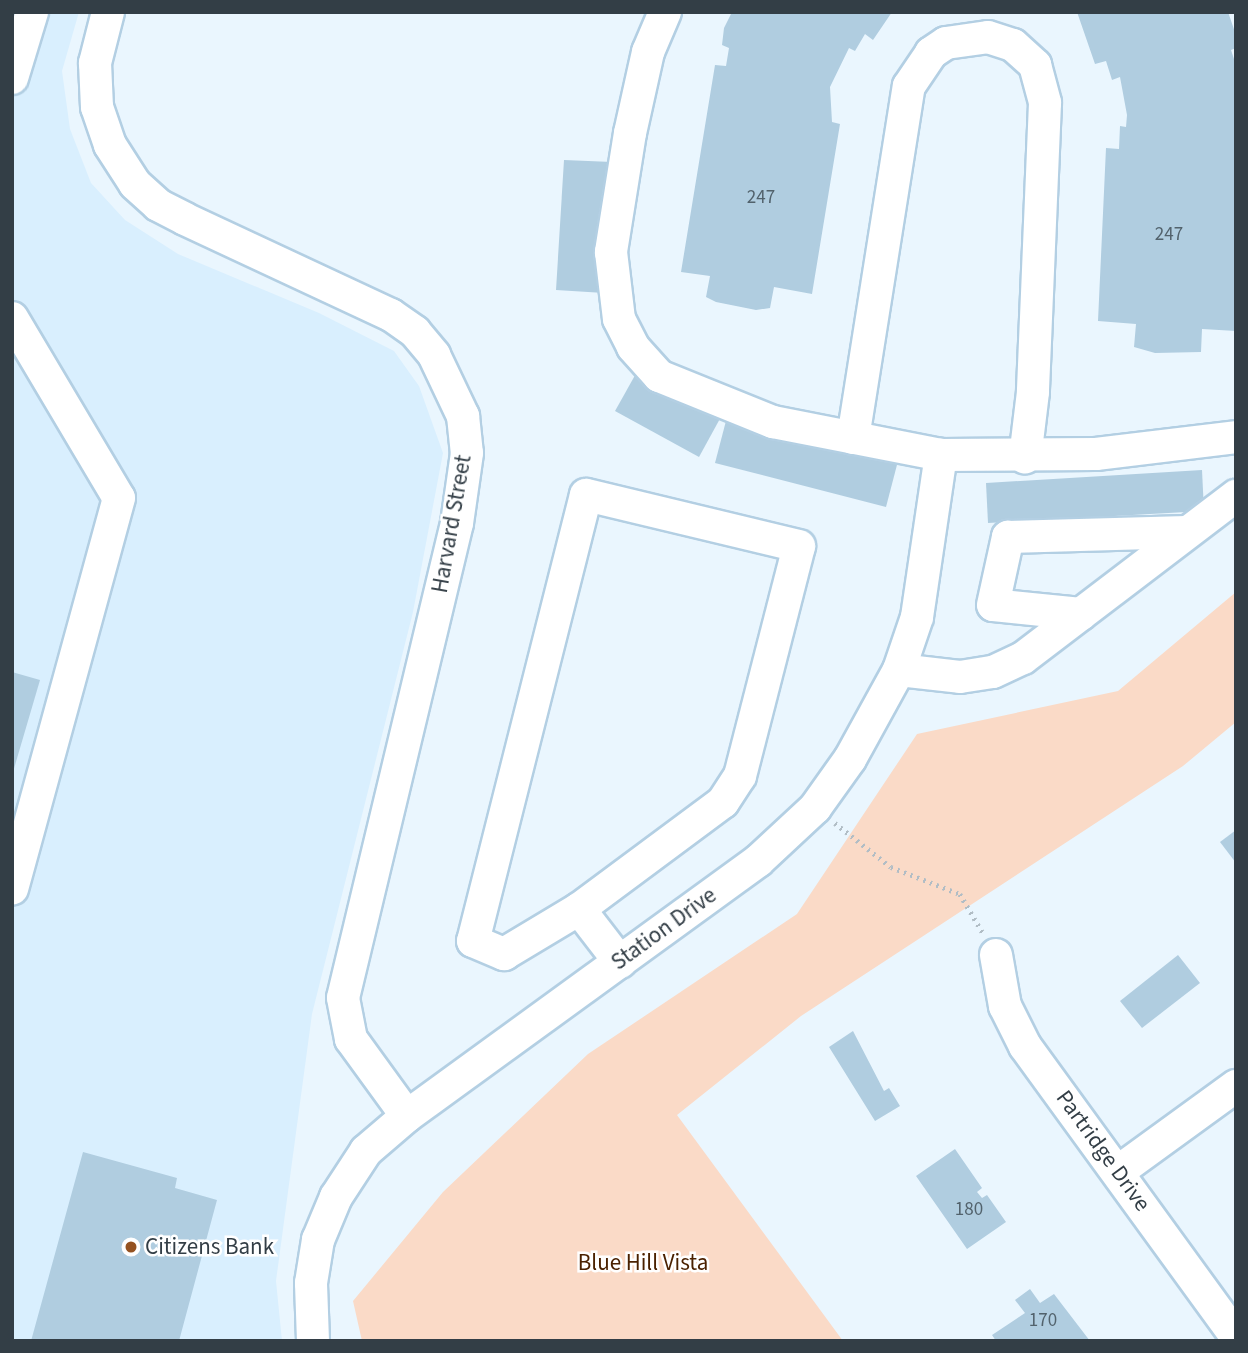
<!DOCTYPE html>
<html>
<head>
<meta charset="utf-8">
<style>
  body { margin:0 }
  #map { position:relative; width:1248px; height:1353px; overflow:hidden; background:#eaf6fe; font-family:"Source Sans 3",sans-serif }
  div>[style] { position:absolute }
  .built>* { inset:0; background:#d9effe }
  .green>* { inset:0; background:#fadac7 }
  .building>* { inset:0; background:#b0cde0 }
  .path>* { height:4.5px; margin-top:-2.25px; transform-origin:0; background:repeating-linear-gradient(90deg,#b1bdc5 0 2px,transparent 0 7px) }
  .roads { filter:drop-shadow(2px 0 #b3cfe3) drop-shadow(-2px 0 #b3cfe3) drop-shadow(0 2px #b3cfe3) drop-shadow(0 -2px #b3cfe3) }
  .minor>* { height:32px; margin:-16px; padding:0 16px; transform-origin:16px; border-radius:16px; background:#fff }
  .dots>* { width:19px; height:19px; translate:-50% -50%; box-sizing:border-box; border:4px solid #fff; border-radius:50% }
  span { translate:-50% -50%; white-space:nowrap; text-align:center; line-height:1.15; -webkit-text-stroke:5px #fff; paint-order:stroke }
  .number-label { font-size:19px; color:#52626c }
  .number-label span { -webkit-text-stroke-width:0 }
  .street-label { font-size:23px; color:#333e46 }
  .poi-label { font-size:23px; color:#333e46 }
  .left { translate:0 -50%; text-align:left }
  .park-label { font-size:23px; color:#4a2100 }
  .frame { position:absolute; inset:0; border:14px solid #333e46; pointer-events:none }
</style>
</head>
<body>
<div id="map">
  <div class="built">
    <div style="clip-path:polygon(12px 12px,79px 12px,62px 71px,70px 129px,91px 183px,125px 220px,178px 254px,319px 313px,394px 351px,419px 386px,443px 453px,413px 612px,312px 1014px,276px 1281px,282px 1341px,12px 1341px)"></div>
  </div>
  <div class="green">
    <div style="clip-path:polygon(1236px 592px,1236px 722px,1183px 766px,801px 1016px,677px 1115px,843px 1341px,362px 1341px,353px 1301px,443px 1192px,588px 1054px,797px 914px,917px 734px,1118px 691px)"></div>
  </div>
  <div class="building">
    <div style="clip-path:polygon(732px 12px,892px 12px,873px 40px,865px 34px,855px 51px,849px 48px,830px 87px,832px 122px,840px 124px,812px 294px,774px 287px,770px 308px,756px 310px,716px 302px,706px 297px,710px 276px,681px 272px,715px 65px,726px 66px,729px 48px,722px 45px,724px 28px)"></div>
    <div style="clip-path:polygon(1077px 12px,1228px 12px,1236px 35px,1236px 48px,1231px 50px,1236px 65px,1236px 331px,1202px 329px,1201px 352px,1155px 353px,1134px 347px,1136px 324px,1098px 321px,1106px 148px,1119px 149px,1120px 126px,1126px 127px,1127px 115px,1120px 77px,1112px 80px,1106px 61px,1095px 64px)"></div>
    <div style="clip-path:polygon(564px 160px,612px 162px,604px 293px,556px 290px)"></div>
    <div style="clip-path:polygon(638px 370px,722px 415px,699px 457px,615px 411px)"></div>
    <div style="clip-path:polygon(727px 417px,898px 461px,886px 507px,715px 463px)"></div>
    <div style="clip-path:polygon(1202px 470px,1204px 511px,988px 523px,986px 483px)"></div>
    <div style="clip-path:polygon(12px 672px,40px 680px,13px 772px,12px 771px)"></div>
    <div style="clip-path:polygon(1236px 830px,1236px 863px,1220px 842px)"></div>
    <div style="clip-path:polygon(1178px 955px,1200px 983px,1142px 1028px,1120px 1001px)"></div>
    <div style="clip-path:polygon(853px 1031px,884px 1091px,889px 1088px,900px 1106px,875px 1121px,829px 1047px)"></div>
    <div style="clip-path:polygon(955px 1149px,982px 1188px,977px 1192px,982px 1198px,987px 1195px,1006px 1222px,967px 1249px,916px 1176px)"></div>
    <div style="clip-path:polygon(83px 1152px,177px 1178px,175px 1188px,217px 1200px,179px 1341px,31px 1341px)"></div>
    <div style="clip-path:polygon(1030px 1289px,1040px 1303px,1054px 1294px,1090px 1341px,996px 1341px,992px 1335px,1025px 1313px,1015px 1300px)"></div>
  </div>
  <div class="path">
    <div style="left:835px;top:823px;width:71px;rotate:38.2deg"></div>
    <div style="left:891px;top:867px;width:74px;rotate:21.4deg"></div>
    <div style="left:960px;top:894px;width:45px;rotate:59.5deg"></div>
  </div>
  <div class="roads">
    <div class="minor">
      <div style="left:108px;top:12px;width:53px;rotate:104.3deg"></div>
      <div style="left:95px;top:63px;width:44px;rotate:87.4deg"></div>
      <div style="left:97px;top:107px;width:40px;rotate:71.1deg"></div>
      <div style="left:110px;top:145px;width:46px;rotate:57.3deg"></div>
      <div style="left:135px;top:184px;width:31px;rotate:42deg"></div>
      <div style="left:158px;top:205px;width:30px;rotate:27deg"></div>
      <div style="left:185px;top:219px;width:227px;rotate:25deg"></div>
      <div style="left:391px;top:315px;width:29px;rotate:35deg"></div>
      <div style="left:415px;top:332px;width:30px;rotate:50deg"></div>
      <div style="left:434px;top:355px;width:68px;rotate:64.6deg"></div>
      <div style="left:463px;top:416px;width:37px;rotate:84deg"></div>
      <div style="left:467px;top:453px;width:71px;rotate:98.1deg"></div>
      <div style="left:457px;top:523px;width:488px;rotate:103.5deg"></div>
      <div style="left:343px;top:998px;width:42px;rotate:79deg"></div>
      <div style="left:351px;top:1039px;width:95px;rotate:54deg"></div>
      <div style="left:665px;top:12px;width:43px;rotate:113deg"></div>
      <div style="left:648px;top:52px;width:83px;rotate:102.5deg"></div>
      <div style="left:630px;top:133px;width:121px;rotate:99.1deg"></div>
      <div style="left:611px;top:252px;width:67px;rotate:83.2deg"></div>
      <div style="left:619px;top:319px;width:31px;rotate:63deg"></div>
      <div style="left:633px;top:347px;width:39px;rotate:48deg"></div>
      <div style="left:659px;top:376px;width:123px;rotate:22deg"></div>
      <div style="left:773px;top:422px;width:171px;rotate:11.1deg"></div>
      <div style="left:941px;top:455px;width:155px;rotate:-0.4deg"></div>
      <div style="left:1096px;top:454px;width:141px;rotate:-6.9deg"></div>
      <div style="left:12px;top:78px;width:69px;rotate:-73.1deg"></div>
      <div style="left:12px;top:318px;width:209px;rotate:59.3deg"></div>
      <div style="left:119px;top:498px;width:405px;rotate:105.3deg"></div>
      <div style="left:853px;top:438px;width:356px;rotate:-81deg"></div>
      <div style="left:909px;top:86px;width:40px;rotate:-56deg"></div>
      <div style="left:931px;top:53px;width:18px;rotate:-34deg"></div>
      <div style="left:946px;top:43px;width:42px;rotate:-8.1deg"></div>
      <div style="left:988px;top:37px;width:26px;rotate:18deg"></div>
      <div style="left:1013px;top:45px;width:30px;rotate:42deg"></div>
      <div style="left:1035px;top:65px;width:39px;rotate:75deg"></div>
      <div style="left:1045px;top:103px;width:289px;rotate:92.4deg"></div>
      <div style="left:1033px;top:392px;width:66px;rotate:96.9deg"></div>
      <div style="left:1081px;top:614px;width:88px;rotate:-174.2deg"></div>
      <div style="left:993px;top:605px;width:70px;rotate:-77.6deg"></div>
      <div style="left:1008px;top:537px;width:179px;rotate:-1.6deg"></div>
      <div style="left:899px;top:670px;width:61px;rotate:6.5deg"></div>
      <div style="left:960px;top:677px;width:33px;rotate:-9deg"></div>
      <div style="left:993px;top:672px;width:33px;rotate:-25deg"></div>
      <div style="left:1023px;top:658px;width:268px;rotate:-37.3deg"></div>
      <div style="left:579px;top:909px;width:179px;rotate:-36.6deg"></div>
      <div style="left:723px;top:802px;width:31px;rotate:-57deg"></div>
      <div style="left:740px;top:776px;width:237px;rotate:-75.6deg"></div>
      <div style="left:799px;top:546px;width:219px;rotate:-166.5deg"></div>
      <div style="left:586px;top:495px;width:460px;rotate:104.2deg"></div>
      <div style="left:473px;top:941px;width:34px;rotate:23deg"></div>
      <div style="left:504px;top:954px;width:87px;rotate:-31deg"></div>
      <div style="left:579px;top:909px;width:67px;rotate:52.3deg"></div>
      <div style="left:996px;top:955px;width:52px;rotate:80deg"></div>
      <div style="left:1005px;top:1006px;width:45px;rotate:63.4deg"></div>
      <div style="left:1025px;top:1046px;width:359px;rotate:54deg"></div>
      <div style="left:1119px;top:1171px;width:145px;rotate:-36deg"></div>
      <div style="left:313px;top:1341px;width:58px;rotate:-92deg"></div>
      <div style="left:311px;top:1283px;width:44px;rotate:-80.8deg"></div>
      <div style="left:318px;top:1240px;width:47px;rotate:-67.3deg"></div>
      <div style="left:336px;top:1197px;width:55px;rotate:-56.9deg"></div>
      <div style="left:366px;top:1151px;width:54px;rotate:-40.5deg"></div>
      <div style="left:407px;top:1116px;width:434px;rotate:-36deg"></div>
      <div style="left:758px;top:861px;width:78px;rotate:-42.9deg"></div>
      <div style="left:815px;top:808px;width:60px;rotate:-54.5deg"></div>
      <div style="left:850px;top:759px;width:102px;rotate:-61.2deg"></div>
      <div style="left:899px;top:670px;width:56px;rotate:-71.2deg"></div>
      <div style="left:917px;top:617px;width:164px;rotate:-81.6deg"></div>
    </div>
  </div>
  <div class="dots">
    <div style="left:131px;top:1247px;background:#945221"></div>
  </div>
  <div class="number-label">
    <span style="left:761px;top:198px">247</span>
    <span style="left:1169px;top:235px">247</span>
    <span style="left:969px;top:1210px">180</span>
    <span style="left:1043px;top:1321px">170</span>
  </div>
  <div class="street-label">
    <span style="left:452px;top:524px;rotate:-80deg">Harvard Street</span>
    <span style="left:664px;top:929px;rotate:-36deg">Station Drive</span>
    <span style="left:1103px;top:1151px;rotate:54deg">Partridge Drive</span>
  </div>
  <div class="poi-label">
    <span class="left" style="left:145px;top:1247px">Citizens Bank</span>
  </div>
  <div class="park-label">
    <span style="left:643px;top:1263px">Blue Hill Vista</span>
  </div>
  <div class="frame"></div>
</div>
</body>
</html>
